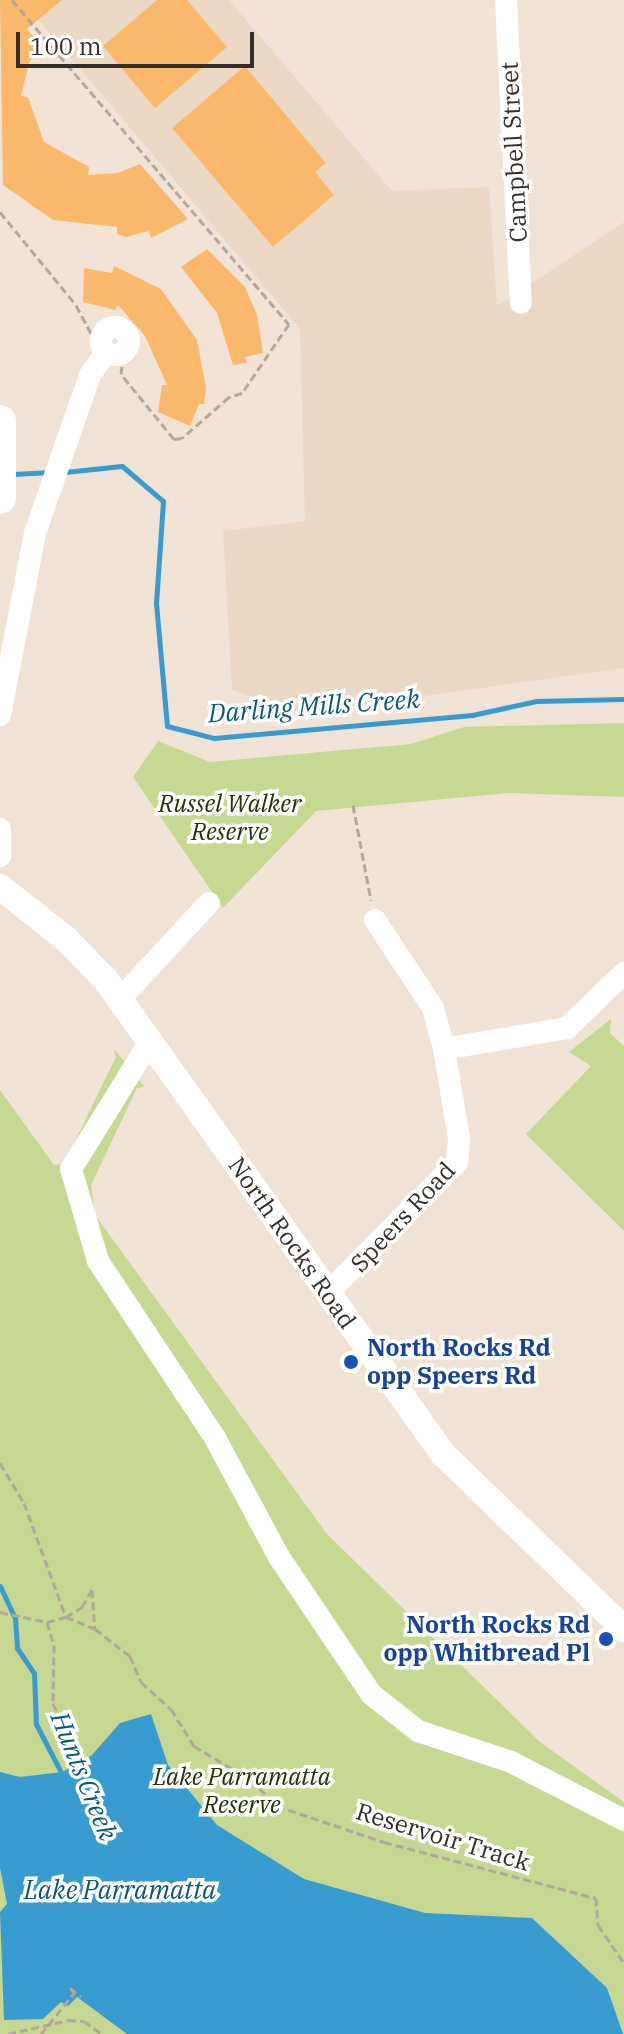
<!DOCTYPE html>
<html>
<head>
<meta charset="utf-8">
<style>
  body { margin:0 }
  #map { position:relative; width:624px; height:2034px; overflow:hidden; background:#f1e4d6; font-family:"IBM Plex Serif",serif }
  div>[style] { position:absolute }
  .built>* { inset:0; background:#ebd8c5 }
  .green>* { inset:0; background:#c7d892 }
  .water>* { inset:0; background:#399cd1 }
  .stream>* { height:5px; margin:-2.5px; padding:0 2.5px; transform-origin:2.5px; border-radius:2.5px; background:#399cd1 }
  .building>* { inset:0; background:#fab96d }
  .path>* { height:3px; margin-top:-1.5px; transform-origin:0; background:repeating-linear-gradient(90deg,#b3a89d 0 8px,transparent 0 12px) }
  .minor>* { height:22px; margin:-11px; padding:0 11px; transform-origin:11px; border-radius:11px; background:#fff }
  .minor>.ring { margin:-11px; padding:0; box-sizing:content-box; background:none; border:22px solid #fff; border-radius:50% }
  .major>* { height:26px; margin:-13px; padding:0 13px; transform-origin:13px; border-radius:13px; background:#fff }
  .highway>* { height:32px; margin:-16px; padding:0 16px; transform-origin:16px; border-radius:16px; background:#fff }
  .dots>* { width:22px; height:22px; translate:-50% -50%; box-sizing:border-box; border:4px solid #fff; border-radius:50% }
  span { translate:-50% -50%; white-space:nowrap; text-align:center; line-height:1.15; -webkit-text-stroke:7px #fff; paint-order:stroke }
  .street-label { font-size:24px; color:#332e29 }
  .park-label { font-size:24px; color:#272f07; font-style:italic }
  .transit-label { font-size:24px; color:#164399; font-weight:700 }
  .left { translate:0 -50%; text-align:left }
  .right { translate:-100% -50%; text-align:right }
  .water-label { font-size:26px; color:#0a577b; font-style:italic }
  .scale { position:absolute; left:16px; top:32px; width:238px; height:36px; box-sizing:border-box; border:4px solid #332e29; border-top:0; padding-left:10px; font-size:24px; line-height:28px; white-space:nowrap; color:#332e29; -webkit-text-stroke:6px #fff; paint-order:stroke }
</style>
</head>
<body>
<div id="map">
  <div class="built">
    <div style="clip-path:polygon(22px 0,229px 0,392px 191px,489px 187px,497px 306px,624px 222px,624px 668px,302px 713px,232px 690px,223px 531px,305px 521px,300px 329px)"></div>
  </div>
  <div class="green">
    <div style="clip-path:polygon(624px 723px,624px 797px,509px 793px,316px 811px,223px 908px,133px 777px,158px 741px,210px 762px,411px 744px,464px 727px)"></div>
    <div style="clip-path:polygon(611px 1019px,610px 1033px,624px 1046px,624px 1231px,526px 1134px,591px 1066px,569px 1052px)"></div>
    <div style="clip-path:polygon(114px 1049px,144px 1086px,137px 1088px,91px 1185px,95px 1215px,327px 1534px,540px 1742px,624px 1802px,624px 2034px,0 2034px,0 1090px,54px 1165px,64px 1164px,116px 1057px)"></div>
  </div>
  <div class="water">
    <div style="clip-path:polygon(151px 1714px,168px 1765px,217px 1825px,304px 1879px,425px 1913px,532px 1918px,607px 1988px,623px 2034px,127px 2034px,77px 1997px,68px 2006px,61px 2002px,43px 2019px,4px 2020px,0 1912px,7px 1904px,0 1868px,0 1772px,20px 1777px,62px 1772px,92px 1755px,120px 1723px)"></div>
  </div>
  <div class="stream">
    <div style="left:65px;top:472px;width:57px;rotate:-6deg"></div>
    <div style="left:122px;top:466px;width:54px;rotate:40.5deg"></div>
    <div style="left:163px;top:501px;width:102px;rotate:93.9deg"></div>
    <div style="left:156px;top:603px;width:123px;rotate:84.9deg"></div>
    <div style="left:167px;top:726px;width:49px;rotate:14.3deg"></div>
    <div style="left:214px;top:738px;width:259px;rotate:-5.1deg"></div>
    <div style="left:472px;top:715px;width:66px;rotate:-12.3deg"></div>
    <div style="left:536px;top:701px;width:88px;rotate:-1.3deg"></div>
    <div style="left:13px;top:474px;width:38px;rotate:-3deg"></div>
    <div style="left:0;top:1586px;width:35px;rotate:65deg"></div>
    <div style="left:15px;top:1618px;width:30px;rotate:86deg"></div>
    <div style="left:17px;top:1648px;width:30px;rotate:56deg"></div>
    <div style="left:34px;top:1673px;width:51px;rotate:87.8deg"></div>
    <div style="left:36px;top:1724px;width:59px;rotate:62.6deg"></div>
  </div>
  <div class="building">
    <div style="clip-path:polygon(0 0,62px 0,27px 29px,40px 45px,29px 63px,21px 96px,28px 97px,44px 142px,89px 167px,88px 175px,118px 173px,140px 164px,188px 219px,151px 238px,149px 231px,126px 237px,117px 234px,117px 227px,53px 220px,3px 185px)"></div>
    <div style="clip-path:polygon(157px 0,187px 0,227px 47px,155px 108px,103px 46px)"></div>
    <div style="clip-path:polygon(245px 66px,326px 163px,315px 172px,334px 195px,273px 247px,172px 128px)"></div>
    <div style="clip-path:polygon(207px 249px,245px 287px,257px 315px,263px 353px,245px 357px,247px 363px,233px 365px,217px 313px,181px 267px)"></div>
    <div style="clip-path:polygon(114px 266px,161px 289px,197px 340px,206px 388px,204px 404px,199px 404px,190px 426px,158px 412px,162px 385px,167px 385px,145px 336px,118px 305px,115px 310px,83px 302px,84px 268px,112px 273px)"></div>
  </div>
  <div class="path">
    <div style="left:12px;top:0;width:426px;rotate:49.5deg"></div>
    <div style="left:289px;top:324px;width:83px;rotate:124.3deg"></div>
    <div style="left:242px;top:393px;width:14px;rotate:163deg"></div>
    <div style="left:229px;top:397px;width:62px;rotate:138.9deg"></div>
    <div style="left:182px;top:438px;width:8px;rotate:173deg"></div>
    <div style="left:174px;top:439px;width:84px;rotate:-129.2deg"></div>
    <div style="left:121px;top:374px;width:8px;rotate:-83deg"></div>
    <div style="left:0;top:212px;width:120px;rotate:50.7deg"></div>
    <div style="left:76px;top:305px;width:38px;rotate:62deg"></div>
    <div style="left:353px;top:805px;width:97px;rotate:79.3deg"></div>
    <div style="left:0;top:1463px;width:47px;rotate:59deg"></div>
    <div style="left:24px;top:1503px;width:121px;rotate:69.8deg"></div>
    <div style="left:0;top:1612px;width:48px;rotate:12deg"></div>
    <div style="left:47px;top:1622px;width:20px;rotate:-15deg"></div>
    <div style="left:66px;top:1617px;width:19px;rotate:-32deg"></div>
    <div style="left:82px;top:1607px;width:20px;rotate:-60deg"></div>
    <div style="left:92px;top:1590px;width:39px;rotate:86deg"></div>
    <div style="left:66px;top:1617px;width:31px;rotate:22deg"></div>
    <div style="left:95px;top:1629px;width:44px;rotate:37.6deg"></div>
    <div style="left:130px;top:1656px;width:28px;rotate:67deg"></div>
    <div style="left:141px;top:1682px;width:40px;rotate:42deg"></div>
    <div style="left:171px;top:1709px;width:44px;rotate:58.1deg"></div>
    <div style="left:194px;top:1746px;width:66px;rotate:30.8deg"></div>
    <div style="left:251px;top:1780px;width:37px;rotate:45deg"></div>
    <div style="left:277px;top:1806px;width:113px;rotate:18.6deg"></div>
    <div style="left:384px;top:1842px;width:219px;rotate:14.8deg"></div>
    <div style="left:596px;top:1898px;width:27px;rotate:86deg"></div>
    <div style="left:598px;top:1925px;width:46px;rotate:55.6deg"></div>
    <div style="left:47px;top:1622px;width:24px;rotate:73deg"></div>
    <div style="left:54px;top:1645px;width:58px;rotate:91deg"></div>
    <div style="left:53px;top:1703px;width:34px;rotate:67deg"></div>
    <div style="left:70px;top:1988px;width:14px;rotate:39deg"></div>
    <div style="left:8px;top:2034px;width:62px;rotate:-13.1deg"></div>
    <div style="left:68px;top:2020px;width:16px;rotate:4deg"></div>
    <div style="left:84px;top:2021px;width:22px;rotate:36deg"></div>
    <div style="left:41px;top:2034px;width:54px;rotate:-51deg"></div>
  </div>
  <div class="minor">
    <div style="left:506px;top:0;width:303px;rotate:87.2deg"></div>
    <div class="ring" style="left:101px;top:327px;width:6px;height:6px"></div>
    <div style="left:0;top:715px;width:185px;rotate:-79.1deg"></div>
    <div style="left:35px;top:533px;width:167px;rotate:-70.8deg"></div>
    <div style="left:90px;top:375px;width:28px;rotate:-55deg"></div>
    <div style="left:0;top:829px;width:27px;rotate:90deg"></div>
    <div style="left:375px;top:920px;width:105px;rotate:56.6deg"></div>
    <div style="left:433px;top:1008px;width:42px;rotate:75deg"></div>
    <div style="left:120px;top:999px;width:131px;rotate:-47.2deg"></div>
    <div style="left:151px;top:1040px;width:152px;rotate:121.8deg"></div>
    <div style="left:71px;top:1169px;width:96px;rotate:73.6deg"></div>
    <div style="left:98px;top:1261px;width:212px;rotate:56.5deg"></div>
    <div style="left:215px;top:1438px;width:135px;rotate:61.7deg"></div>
    <div style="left:279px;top:1557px;width:165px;rotate:56.1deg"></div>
    <div style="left:371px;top:1694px;width:60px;rotate:38.2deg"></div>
    <div style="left:418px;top:1731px;width:98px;rotate:18.4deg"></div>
    <div style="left:511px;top:1762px;width:127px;rotate:27.2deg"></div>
    <div style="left:328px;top:1293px;width:184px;rotate:-45.4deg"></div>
    <div style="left:457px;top:1162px;width:24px;rotate:-85deg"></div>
    <div style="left:459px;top:1138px;width:90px;rotate:-99.6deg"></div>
    <div style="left:444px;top:1049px;width:125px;rotate:-9.7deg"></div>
    <div style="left:567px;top:1028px;width:79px;rotate:-44deg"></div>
  </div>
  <div class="major">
    <div style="left:0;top:887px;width:84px;rotate:38.2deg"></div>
    <div style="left:66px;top:939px;width:57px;rotate:45.7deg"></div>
    <div style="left:106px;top:980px;width:582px;rotate:54.59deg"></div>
    <div style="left:443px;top:1454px;width:252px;rotate:44deg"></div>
  </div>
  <div class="highway">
    <div style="left:0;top:421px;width:77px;rotate:90deg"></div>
  </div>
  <div class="dots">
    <div style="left:351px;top:1362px;background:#1a4fb4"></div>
    <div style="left:606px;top:1639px;background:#1a4fb4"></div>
  </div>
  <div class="street-label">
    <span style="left:514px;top:152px;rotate:-93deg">Campbell Street</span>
    <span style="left:403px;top:1217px;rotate:-47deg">Speers Road</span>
    <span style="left:292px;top:1243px;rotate:55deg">North Rocks Road</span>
    <span style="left:443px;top:1837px;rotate:17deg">Reservoir Track</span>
  </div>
  <div class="park-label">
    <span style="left:230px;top:818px">Russel Walker<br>Reserve</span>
    <span style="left:242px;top:1791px">Lake Parramatta<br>Reserve</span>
  </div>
  <div class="transit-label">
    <span class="left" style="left:367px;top:1362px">North Rocks Rd<br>opp Speers Rd</span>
    <span class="right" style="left:590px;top:1639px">North Rocks Rd<br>opp Whitbread Pl</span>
  </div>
  <div class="water-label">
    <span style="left:314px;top:706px;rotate:-4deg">Darling Mills Creek</span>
    <span style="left:84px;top:1776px;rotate:68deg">Hunts Creek</span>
    <span style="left:120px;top:1890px">Lake Parramatta</span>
  </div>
  <div class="scale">100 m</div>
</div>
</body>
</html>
